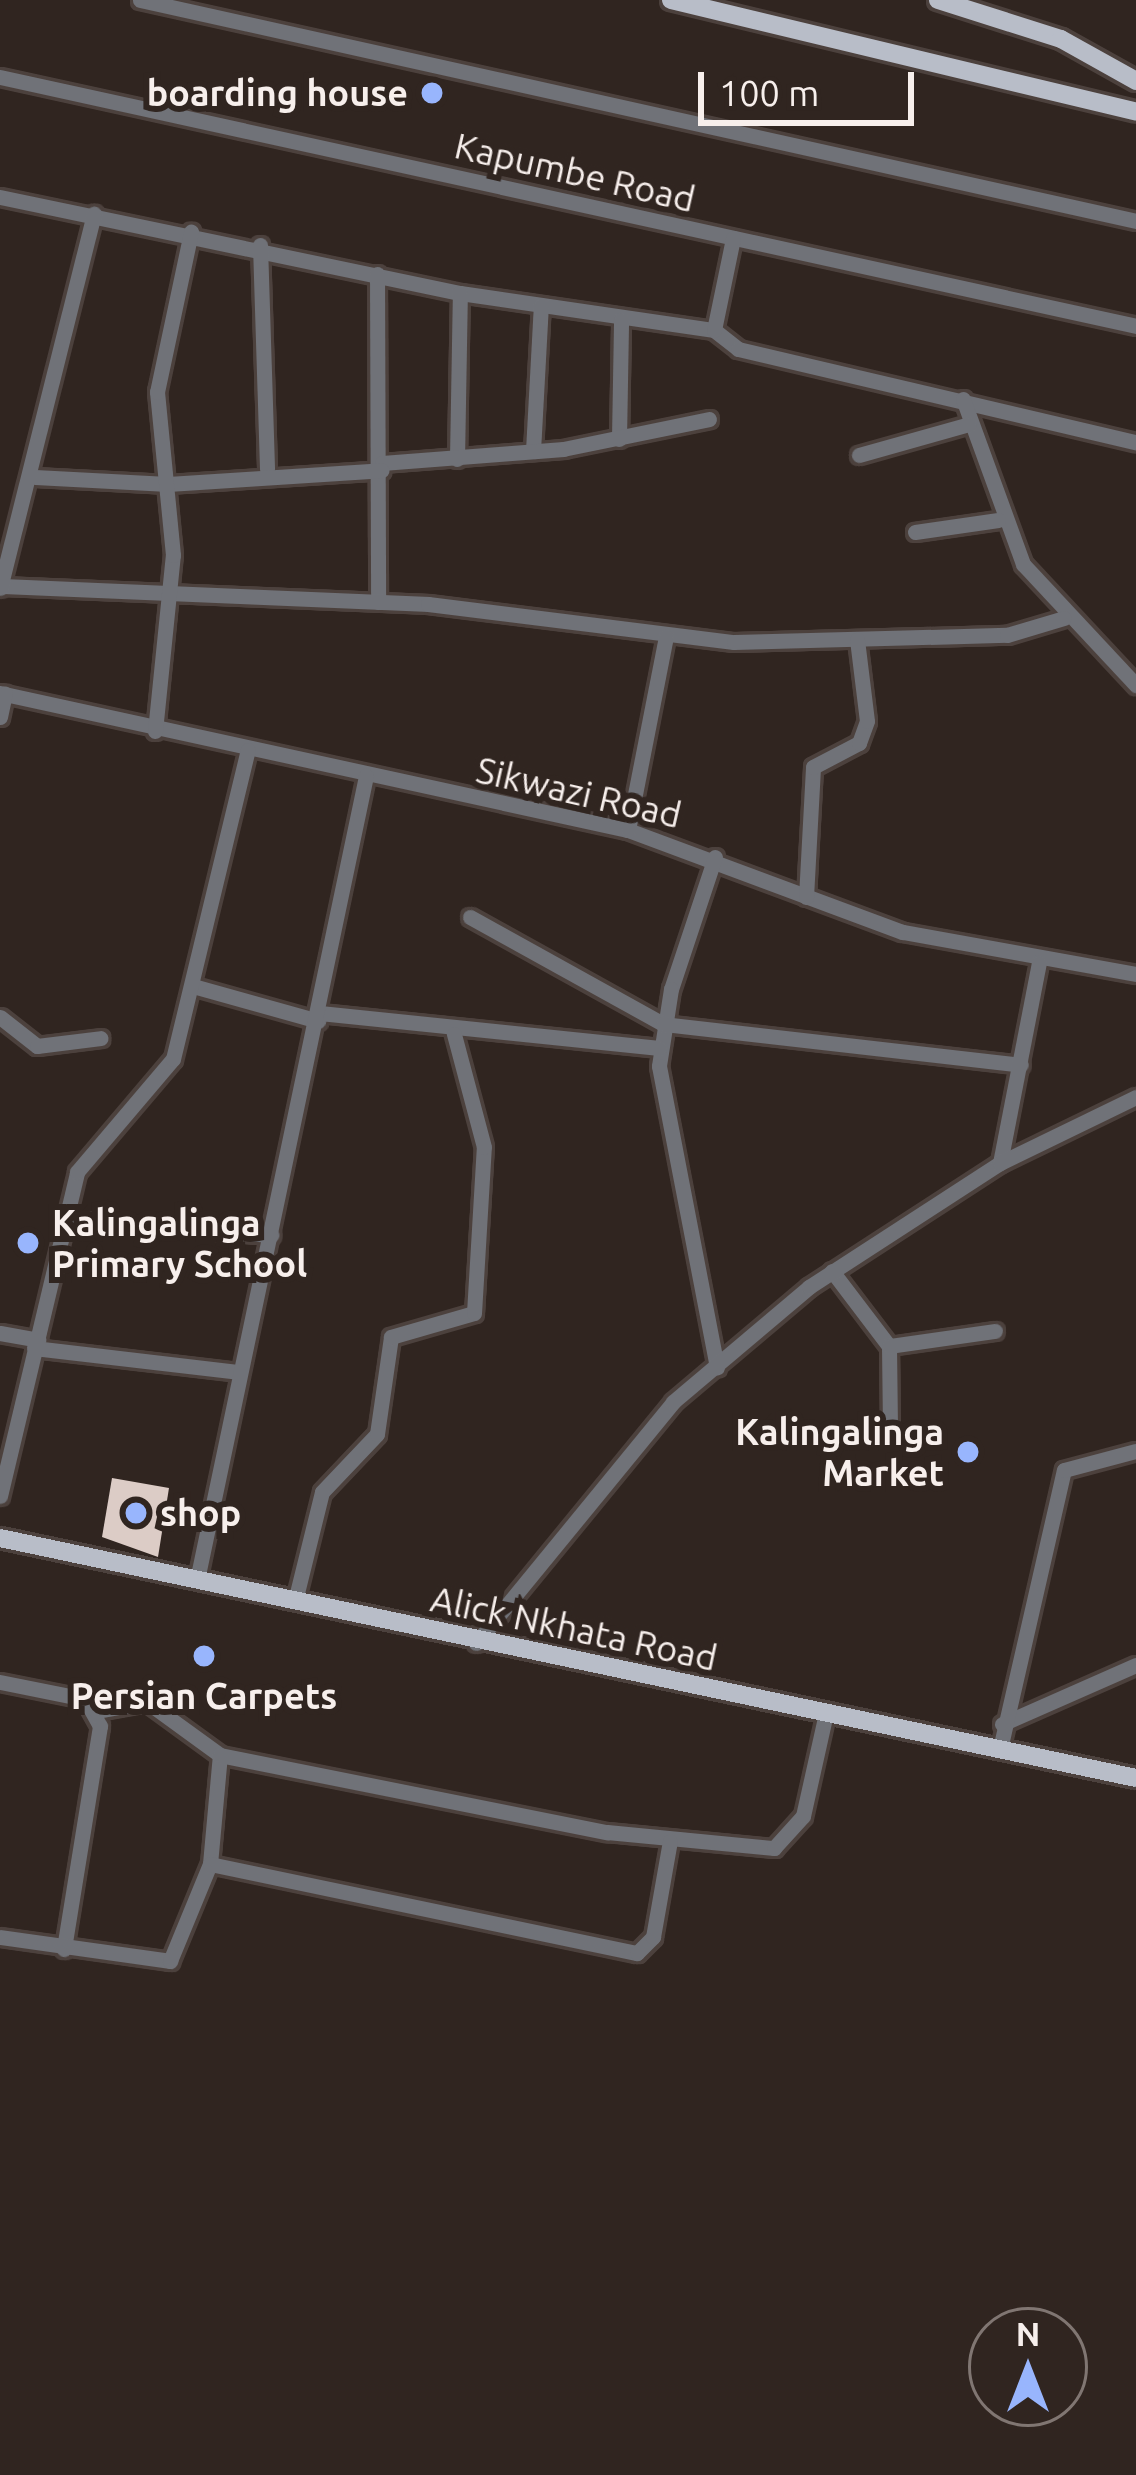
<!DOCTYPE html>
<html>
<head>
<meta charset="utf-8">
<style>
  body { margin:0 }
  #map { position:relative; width:1136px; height:2475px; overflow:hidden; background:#302520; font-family:Ubuntu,sans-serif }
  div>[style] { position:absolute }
  .building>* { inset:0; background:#dcccc6 }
  .roads { filter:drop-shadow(3px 0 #4c413d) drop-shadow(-3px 0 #4c413d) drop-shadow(0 3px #4c413d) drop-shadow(0 -3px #4c413d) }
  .minor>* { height:15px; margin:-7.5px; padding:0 7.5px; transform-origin:7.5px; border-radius:7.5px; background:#707278 }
  .major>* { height:18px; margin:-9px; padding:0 9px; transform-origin:9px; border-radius:9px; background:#b8bdc8 }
  .dots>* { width:33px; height:33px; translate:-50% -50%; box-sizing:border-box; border:6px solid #302520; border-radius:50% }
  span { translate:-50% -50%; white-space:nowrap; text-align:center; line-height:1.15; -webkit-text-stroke:12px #302520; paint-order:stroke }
  .poi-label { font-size:36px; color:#f7efec; font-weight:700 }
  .right { translate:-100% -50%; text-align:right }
  .left { translate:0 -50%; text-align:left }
  .street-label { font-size:36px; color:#f7efec }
  .north { position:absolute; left:968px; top:2307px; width:120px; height:120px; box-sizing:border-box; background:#302520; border:3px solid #807672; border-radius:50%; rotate:0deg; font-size:33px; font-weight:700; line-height:48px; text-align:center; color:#f7efec }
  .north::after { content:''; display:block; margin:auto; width:42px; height:54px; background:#98b5fd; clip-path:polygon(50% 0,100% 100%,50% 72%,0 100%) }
  .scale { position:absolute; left:698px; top:72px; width:216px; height:54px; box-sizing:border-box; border:6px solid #f7efec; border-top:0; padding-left:15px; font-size:36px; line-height:42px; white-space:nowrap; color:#f7efec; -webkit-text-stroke:9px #302520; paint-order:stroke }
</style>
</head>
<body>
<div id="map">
  <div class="building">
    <div style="clip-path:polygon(112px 1478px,169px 1488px,158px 1557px,102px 1537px)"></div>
  </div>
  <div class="roads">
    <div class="minor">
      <div style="left:140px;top:0;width:1020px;rotate:12.51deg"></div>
      <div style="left:0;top:77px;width:1163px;rotate:12.36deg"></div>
      <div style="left:0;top:197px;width:470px;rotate:11.8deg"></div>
      <div style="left:460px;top:293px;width:257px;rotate:8.3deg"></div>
      <div style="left:714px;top:330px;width:31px;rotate:38deg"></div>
      <div style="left:738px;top:349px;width:409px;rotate:13.2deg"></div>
      <div style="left:260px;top:245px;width:224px;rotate:88.2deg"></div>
      <div style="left:377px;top:274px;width:328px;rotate:89.8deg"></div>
      <div style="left:714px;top:330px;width:94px;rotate:-78.3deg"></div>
      <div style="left:963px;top:399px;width:176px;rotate:70deg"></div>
      <div style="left:1023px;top:564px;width:166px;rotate:47deg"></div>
      <div style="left:619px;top:439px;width:119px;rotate:-89deg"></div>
      <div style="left:533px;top:451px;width:146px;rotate:-86.9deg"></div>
      <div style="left:859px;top:455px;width:114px;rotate:-15.7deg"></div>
      <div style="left:457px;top:459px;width:166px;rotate:-89deg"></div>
      <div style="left:382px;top:463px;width:182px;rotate:-4.4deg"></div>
      <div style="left:563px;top:449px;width:149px;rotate:-11.6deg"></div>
      <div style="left:35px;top:477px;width:133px;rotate:3deg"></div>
      <div style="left:168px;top:484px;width:214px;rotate:-3.7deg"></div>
      <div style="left:915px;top:532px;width:84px;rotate:-8.2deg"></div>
      <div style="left:1px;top:586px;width:427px;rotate:2.4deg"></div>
      <div style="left:428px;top:604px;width:308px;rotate:7.1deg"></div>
      <div style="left:734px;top:642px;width:273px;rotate:-1.5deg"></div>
      <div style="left:1007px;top:635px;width:59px;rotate:-16.6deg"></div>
      <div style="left:0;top:588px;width:386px;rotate:-75.9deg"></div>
      <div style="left:0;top:693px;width:643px;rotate:12.31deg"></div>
      <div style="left:628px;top:830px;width:293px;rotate:20.4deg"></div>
      <div style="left:903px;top:932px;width:237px;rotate:10.2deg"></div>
      <div style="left:0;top:717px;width:24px;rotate:-78deg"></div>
      <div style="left:155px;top:731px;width:177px;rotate:-84.2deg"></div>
      <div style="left:173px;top:555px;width:164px;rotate:-95.6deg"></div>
      <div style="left:157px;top:392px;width:164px;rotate:-78deg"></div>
      <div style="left:628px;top:830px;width:197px;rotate:-78.9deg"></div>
      <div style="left:715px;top:857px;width:139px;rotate:108.4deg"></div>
      <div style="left:671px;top:989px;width:78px;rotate:98.9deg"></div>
      <div style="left:659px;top:1066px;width:307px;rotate:79.1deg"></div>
      <div style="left:806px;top:897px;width:130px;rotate:-86.9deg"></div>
      <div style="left:813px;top:767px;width:52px;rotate:-27.6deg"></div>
      <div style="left:859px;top:743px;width:23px;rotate:-70deg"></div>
      <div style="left:867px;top:721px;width:82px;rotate:-97deg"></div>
      <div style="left:470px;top:917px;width:221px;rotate:29deg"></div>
      <div style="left:663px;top:1024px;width:360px;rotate:6.5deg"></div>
      <div style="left:193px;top:986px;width:130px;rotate:15.6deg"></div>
      <div style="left:320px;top:1013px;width:341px;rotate:5.9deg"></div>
      <div style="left:0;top:1017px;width:47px;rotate:38.1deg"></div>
      <div style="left:37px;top:1046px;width:64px;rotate:-7.1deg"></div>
      <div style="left:1000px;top:1163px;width:204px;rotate:-79deg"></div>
      <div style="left:66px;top:1220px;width:206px;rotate:4.2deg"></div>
      <div style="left:832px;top:1271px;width:94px;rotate:52.8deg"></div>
      <div style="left:889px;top:1346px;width:78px;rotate:89.3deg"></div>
      <div style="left:0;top:1333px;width:39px;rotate:10deg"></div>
      <div style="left:889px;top:1346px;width:107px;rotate:-8.1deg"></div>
      <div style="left:34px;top:1348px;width:205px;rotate:6.7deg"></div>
      <div style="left:0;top:1496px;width:333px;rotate:-76.6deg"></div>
      <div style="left:77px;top:1172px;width:148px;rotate:-49.7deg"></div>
      <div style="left:173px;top:1059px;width:318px;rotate:-76.4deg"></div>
      <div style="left:197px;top:1580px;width:822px;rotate:-78.13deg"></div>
      <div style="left:295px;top:1601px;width:112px;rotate:-76.1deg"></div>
      <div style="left:322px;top:1492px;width:80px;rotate:-46.5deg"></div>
      <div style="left:377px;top:1434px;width:98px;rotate:-81.8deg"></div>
      <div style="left:391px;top:1337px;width:86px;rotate:-16.1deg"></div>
      <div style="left:474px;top:1313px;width:166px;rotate:-86.6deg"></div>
      <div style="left:484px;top:1147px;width:117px;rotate:-104.9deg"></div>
      <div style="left:476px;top:1643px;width:311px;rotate:-50.7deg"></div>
      <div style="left:673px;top:1402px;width:178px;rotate:-40.2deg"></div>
      <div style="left:809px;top:1287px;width:228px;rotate:-33deg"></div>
      <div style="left:1000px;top:1163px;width:151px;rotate:-25.9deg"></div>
      <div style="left:0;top:1682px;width:87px;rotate:11.3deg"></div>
      <div style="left:85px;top:1699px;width:31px;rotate:61deg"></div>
      <div style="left:100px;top:1726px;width:226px;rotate:99.2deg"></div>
      <div style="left:96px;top:1711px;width:52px;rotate:-10deg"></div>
      <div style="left:147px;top:1702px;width:90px;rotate:36deg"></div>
      <div style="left:1002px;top:1724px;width:146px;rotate:-23.8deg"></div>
      <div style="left:1000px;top:1749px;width:286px;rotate:-77.1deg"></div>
      <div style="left:1064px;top:1470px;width:74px;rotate:-14.8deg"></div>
      <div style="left:210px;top:1864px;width:109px;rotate:-84.8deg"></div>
      <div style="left:220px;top:1755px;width:395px;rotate:11.3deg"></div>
      <div style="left:607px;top:1832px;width:168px;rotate:5.5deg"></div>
      <div style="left:774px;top:1848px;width:43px;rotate:-47.8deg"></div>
      <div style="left:803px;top:1816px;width:106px;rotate:-77.4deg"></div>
      <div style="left:0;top:1937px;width:172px;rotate:8deg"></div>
      <div style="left:170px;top:1961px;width:105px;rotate:-67.6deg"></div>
      <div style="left:210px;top:1864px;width:436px;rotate:11.8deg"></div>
      <div style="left:637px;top:1953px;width:23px;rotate:-45deg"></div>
      <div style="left:653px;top:1937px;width:97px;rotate:-80deg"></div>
    </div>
    <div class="major">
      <div style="left:671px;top:0;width:478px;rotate:13.5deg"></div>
      <div style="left:938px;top:0;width:129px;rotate:17.6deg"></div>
      <div style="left:1061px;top:39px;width:86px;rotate:29.2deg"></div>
      <div style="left:0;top:1538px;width:1161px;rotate:11.93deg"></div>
    </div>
  </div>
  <div class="dots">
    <div style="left:432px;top:93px;background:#98b5fd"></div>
    <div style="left:28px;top:1243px;background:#98b5fd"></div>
    <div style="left:968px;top:1452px;background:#98b5fd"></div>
    <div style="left:136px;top:1513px;background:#98b5fd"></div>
    <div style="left:204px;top:1656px;background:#98b5fd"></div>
  </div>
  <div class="poi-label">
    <span class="right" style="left:408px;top:93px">boarding house</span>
    <span class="left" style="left:52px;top:1243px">Kalingalinga<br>Primary School</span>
    <span class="right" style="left:944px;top:1452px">Kalingalinga<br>Market</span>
    <span class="left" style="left:160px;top:1513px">shop</span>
    <span style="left:204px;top:1696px">Persian Carpets</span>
  </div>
  <div class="street-label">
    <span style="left:575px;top:172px;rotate:13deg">Kapumbe Road</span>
    <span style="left:579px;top:792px;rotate:13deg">Sikwazi Road</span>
    <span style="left:574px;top:1628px;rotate:12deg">Alick Nkhata Road</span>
  </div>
  <div class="north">N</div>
  <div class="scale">100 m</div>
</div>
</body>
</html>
